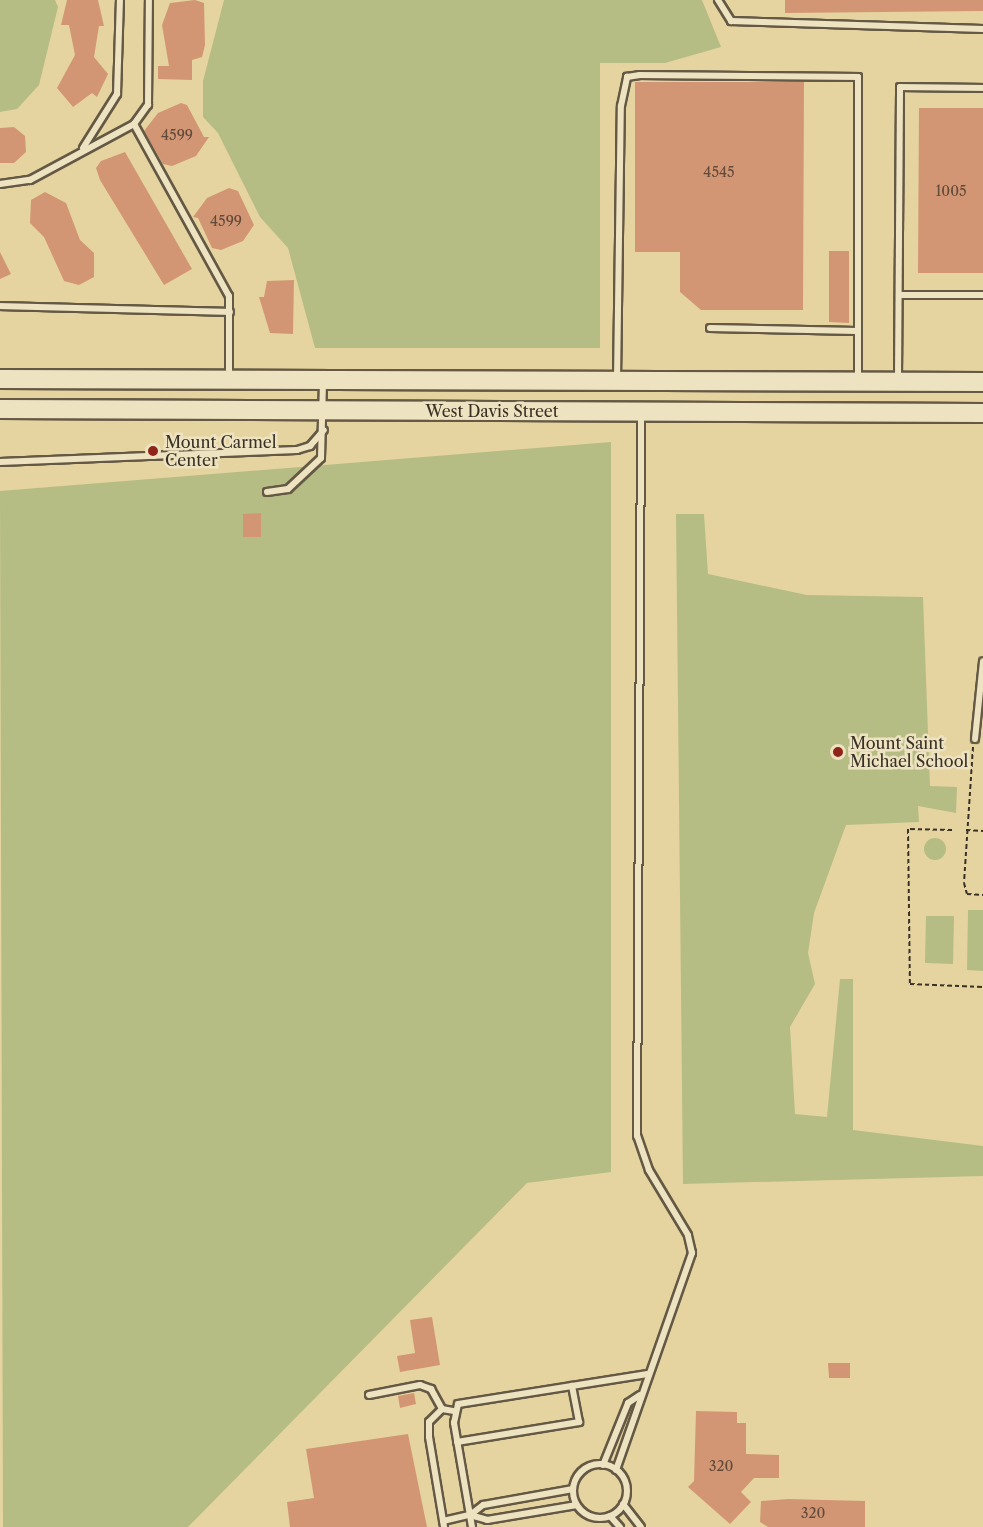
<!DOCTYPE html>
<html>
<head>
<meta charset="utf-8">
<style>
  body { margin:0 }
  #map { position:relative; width:983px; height:1527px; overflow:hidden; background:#e5d4a0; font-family:"Libre Caslon Text",serif }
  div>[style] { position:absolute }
  .green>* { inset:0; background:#b5bd84 }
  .round { border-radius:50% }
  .building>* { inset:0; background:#d39674 }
  .path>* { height:2px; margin-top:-1px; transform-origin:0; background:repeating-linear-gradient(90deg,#393026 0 4.5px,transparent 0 7.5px) }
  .roads { filter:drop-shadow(2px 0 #645944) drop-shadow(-2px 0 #645944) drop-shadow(0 2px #645944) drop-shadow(0 -2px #645944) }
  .lane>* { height:6px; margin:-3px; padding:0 3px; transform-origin:3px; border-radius:3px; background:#eee3c1 }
  .lane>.ring { margin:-3px; padding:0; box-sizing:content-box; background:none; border:6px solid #eee3c1; border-radius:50% }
  .secondary>* { height:18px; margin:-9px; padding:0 9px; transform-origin:9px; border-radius:9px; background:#eee3c1 }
  .dots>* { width:16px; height:16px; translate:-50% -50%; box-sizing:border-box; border:3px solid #eee3c1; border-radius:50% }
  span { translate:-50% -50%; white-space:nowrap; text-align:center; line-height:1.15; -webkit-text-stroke:5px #eee3c1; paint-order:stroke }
  .number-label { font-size:14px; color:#604a3a }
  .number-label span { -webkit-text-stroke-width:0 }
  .street-label { font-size:16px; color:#393026 }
  .poi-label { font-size:16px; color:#393026 }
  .left { translate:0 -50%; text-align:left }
</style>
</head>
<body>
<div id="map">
  <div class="green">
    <div style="clip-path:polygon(0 0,55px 0,58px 7px,39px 85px,17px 109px,0 112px)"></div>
    <div style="clip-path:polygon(224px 0,702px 0,721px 47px,665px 63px,600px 63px,600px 348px,315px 348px,288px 248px,260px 217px,218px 133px,203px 117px,203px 81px)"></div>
    <div style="clip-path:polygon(611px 442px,611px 1172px,527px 1183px,188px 1527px,3px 1527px,0 491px)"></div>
    <div style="clip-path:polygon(676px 514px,704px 514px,708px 574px,807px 595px,923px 597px,930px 786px,957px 787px,956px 813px,918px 806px,919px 822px,846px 825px,814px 913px,808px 953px,815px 984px,790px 1027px,795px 1114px,827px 1117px,840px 979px,853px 979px,853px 1130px,983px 1146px,983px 1176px,683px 1184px)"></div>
    <div class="round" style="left:924px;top:838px;width:22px;height:22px"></div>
    <div style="clip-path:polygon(968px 910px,983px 910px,983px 971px,967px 970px)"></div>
    <div style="clip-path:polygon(926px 916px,954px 916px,953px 964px,925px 963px)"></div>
  </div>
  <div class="building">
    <div style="clip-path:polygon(67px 0,98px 0,104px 26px,99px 26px,94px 57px,108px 74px,97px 97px,92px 93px,73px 107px,57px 88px,75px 55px,69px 25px,61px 25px)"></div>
    <div style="clip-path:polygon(195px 0,204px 3px,205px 45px,202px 57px,192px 60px,192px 80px,158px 79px,158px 66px,169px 66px,162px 25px,170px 3px)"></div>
    <div style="clip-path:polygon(785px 0,983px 0,983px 11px,785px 13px)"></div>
    <div style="clip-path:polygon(635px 82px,804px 82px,803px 310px,701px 310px,680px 292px,680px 252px,635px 252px)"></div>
    <div style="clip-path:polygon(181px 103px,187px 105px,204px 137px,209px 137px,196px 156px,172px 166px,163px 164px,144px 131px,158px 113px)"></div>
    <div style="clip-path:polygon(919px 108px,983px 108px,983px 273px,918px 273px)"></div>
    <div style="clip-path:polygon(14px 127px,25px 136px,26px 152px,14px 163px,0 163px,0 128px)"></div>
    <div style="clip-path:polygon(125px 152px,192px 269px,164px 285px,100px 180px,96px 168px,101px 161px)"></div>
    <div style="clip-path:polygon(229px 188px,238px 191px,254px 225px,243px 241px,221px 250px,212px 248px,198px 218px,193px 217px,207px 198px)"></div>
    <div style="clip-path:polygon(45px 192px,66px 203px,80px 240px,94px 253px,94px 277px,79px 285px,64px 281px,44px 237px,30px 223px,31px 200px)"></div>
    <div style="clip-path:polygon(829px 251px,849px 251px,849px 323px,829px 322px)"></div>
    <div style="clip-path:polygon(0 252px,11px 274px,0 279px)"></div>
    <div style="clip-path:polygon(294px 280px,293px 334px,270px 333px,259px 297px,264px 297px,267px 281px)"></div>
    <div style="clip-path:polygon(261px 513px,261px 537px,243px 537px,243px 514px)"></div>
    <div style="clip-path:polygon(432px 1317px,440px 1365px,400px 1372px,397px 1356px,415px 1353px,410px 1320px)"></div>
    <div style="clip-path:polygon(828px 1363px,850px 1363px,850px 1378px,829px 1378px)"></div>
    <div style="clip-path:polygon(414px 1393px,416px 1404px,400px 1408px,398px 1396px)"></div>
    <div style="clip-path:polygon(696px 1411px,737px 1412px,737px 1423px,746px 1423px,746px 1454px,779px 1455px,779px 1478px,754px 1478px,741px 1492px,751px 1502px,730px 1524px,688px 1487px,694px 1481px)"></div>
    <div style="clip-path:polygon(408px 1434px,427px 1527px,290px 1527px,287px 1502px,314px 1498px,306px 1449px)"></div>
    <div style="clip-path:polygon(788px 1499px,865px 1501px,865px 1527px,768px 1527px,760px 1522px,761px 1501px)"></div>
  </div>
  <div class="path">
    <div style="left:973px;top:747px;width:136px;rotate:93.8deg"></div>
    <div style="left:964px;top:883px;width:11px;rotate:75deg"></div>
    <div style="left:967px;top:894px;width:16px;rotate:4deg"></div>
    <div style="left:952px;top:830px;width:44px;rotate:-178.7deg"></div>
    <div style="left:908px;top:829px;width:155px;rotate:89.3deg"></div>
    <div style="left:910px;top:984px;width:73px;rotate:2.4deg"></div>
    <div style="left:966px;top:830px;width:17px;rotate:3deg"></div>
  </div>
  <div class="roads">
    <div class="lane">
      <div style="left:718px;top:0;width:25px;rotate:58deg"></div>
      <div style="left:731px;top:21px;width:252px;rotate:1.8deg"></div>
      <div style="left:134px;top:124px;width:24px;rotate:-54deg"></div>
      <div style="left:148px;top:105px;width:105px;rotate:-89.5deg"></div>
      <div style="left:83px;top:148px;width:64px;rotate:-57.8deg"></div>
      <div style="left:117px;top:94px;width:94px;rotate:-88.2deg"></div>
      <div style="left:0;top:184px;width:30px;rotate:-8deg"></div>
      <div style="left:30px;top:180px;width:118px;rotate:-28.3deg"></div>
      <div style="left:134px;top:124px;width:196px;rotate:61.1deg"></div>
      <div style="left:229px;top:296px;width:83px;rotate:90deg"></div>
      <div style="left:899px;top:295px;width:84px"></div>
      <div style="left:0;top:306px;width:230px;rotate:1.5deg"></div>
      <div style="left:710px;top:328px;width:147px;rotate:1.2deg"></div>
      <div style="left:898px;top:379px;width:292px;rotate:-89.6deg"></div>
      <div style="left:900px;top:87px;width:83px;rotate:0.7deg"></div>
      <div style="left:617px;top:380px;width:274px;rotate:-89.2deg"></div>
      <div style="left:621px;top:106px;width:30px;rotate:-78deg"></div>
      <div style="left:627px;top:77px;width:13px;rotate:-9deg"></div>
      <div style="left:640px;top:75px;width:218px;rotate:0.5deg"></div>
      <div style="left:858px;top:77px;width:303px;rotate:90deg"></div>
      <div style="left:0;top:462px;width:297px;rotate:-2.3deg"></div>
      <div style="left:297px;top:450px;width:14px;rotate:-17deg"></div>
      <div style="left:310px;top:446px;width:21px;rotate:-49deg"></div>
      <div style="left:267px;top:492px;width:21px;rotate:-8deg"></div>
      <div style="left:288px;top:489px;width:45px;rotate:-43.2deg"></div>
      <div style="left:321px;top:458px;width:75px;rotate:-88.5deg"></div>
      <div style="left:975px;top:739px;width:78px;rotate:-84.1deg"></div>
      <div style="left:369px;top:1395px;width:52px;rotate:-11.1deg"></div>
      <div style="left:420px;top:1385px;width:12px;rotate:20deg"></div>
      <div style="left:431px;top:1389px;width:23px;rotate:61deg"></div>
      <div style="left:442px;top:1409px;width:11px;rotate:10deg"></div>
      <div style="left:442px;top:1409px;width:18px;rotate:135deg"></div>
      <div style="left:429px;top:1422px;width:15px;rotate:90deg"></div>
      <div style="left:429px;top:1437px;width:91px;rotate:80.5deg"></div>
      <div style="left:457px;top:1442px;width:124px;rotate:-9.3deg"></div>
      <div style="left:579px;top:1422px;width:37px;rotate:-101deg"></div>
      <div class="ring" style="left:573px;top:1464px;width:48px;height:48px"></div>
      <div style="left:603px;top:1465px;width:67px;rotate:-68deg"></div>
      <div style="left:628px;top:1403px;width:14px;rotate:-34deg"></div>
      <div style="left:616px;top:1470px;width:230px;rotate:-70.7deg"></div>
      <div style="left:692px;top:1253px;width:18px;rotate:-103deg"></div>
      <div style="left:688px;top:1235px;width:76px;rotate:-121deg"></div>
      <div style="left:649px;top:1170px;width:36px;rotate:-109deg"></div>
      <div style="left:637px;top:1136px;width:724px;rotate:-89.68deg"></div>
      <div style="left:573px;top:1489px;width:91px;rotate:169.9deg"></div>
      <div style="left:483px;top:1505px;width:16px;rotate:142deg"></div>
      <div style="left:470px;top:1515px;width:18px;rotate:16deg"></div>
      <div style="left:487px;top:1520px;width:91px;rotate:-9.5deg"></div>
      <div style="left:623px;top:1504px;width:29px;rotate:52deg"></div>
      <div style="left:610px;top:1516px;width:15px;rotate:48deg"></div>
      <div style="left:443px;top:1521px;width:28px;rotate:-13deg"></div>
      <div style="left:472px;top:1527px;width:106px;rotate:-99.8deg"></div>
      <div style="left:454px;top:1423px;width:19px;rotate:-78deg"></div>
      <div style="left:458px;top:1404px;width:192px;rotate:-9deg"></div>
    </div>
    <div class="secondary">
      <div style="left:0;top:379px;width:983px;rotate:0.17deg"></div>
      <div style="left:0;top:409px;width:983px;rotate:0.23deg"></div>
    </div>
  </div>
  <div class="dots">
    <div style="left:153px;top:451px;background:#8f2418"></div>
    <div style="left:838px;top:752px;background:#8f2418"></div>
  </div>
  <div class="number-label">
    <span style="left:177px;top:135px">4599</span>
    <span style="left:719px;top:172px">4545</span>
    <span style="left:951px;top:191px">1005</span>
    <span style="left:226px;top:221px">4599</span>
    <span style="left:721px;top:1466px">320</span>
    <span style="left:813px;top:1513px">320</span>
  </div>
  <div class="street-label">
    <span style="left:492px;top:411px">West Davis Street</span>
  </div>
  <div class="poi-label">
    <span class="left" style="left:165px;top:451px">Mount Carmel<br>Center</span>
    <span class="left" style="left:850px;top:752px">Mount Saint<br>Michael School</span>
  </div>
</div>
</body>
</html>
